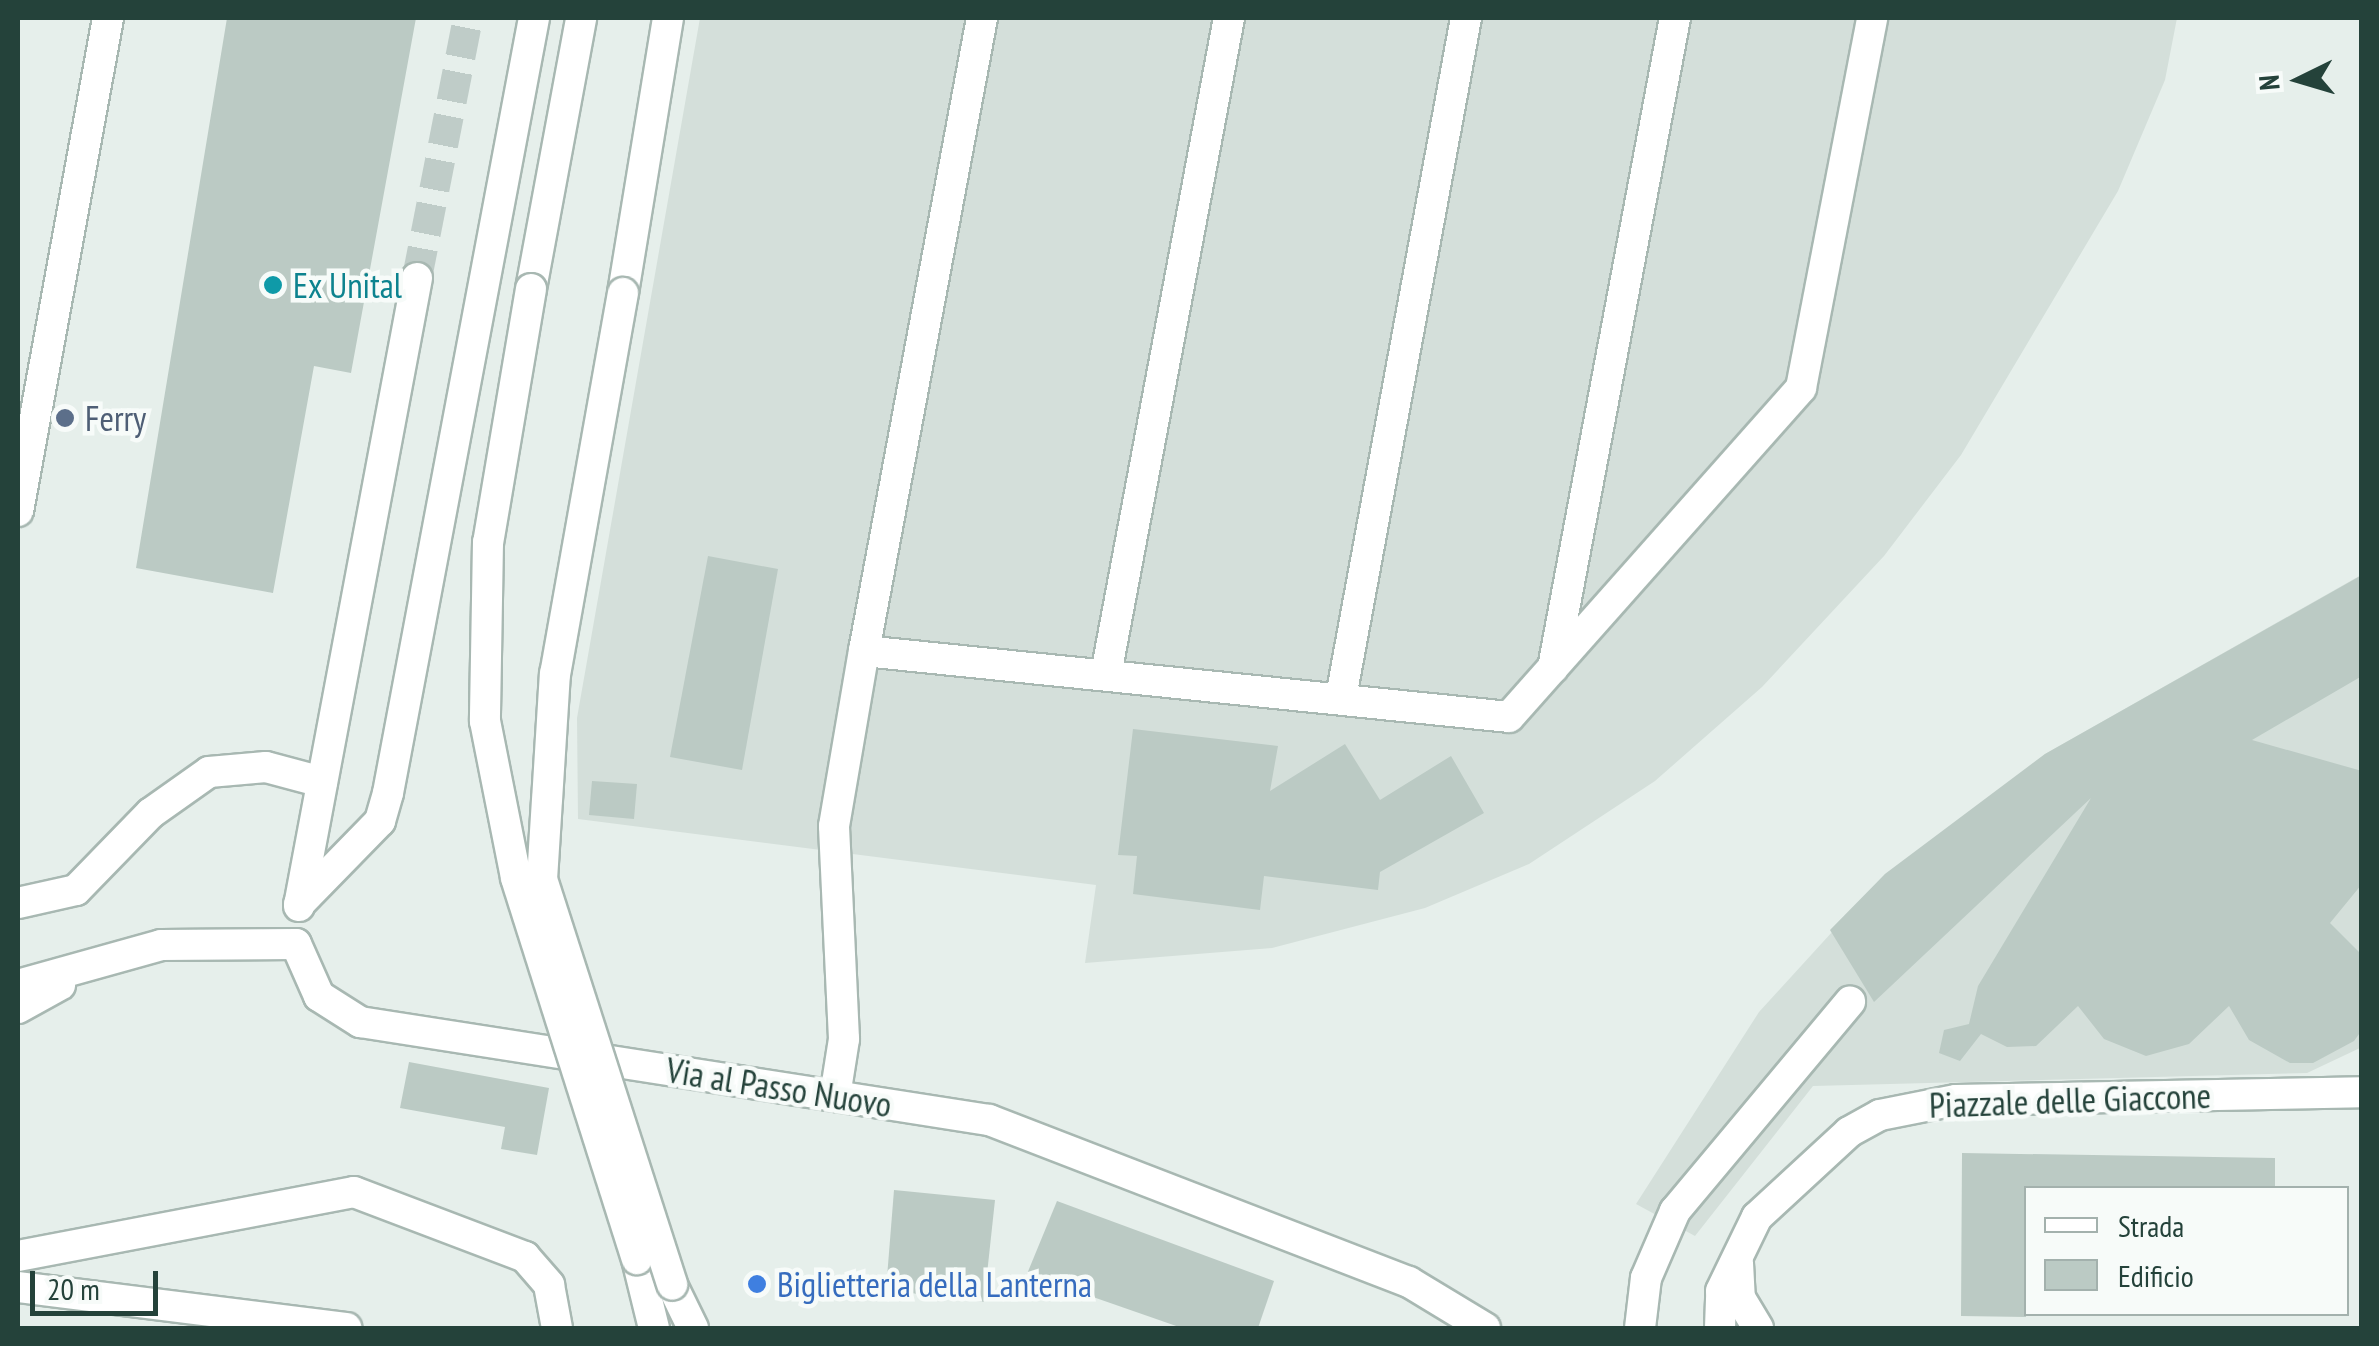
<!DOCTYPE html>
<html>
<head>
<meta charset="utf-8">
<style>
  body { margin:0 }
  #map { position:relative; width:2379px; height:1346px; overflow:hidden; background:#e6efeb; font-family:"PT Sans Narrow",sans-serif }
  div>[style] { position:absolute }
  .built>* { inset:0; background:#d4dfda }
  .building>* { inset:0; background:#bbcac4 }
  .minor-tunnel>* { height:30px; margin-top:-15px; transform-origin:0; background:repeating-linear-gradient(90deg,#bfccc8 0 30px,transparent 0 45px) }
  .roads { filter:drop-shadow(2px 0 #a8b8b2) drop-shadow(-2px 0 #a8b8b2) drop-shadow(0 2px #a8b8b2) drop-shadow(0 -2px #a8b8b2) }
  .minor>* { height:30px; margin:-15px; padding:0 15px; transform-origin:15px; border-radius:15px; background:#fff }
  .bridges { filter:drop-shadow(2px 0 #a8b8b2) drop-shadow(-2px 0 #a8b8b2) drop-shadow(0 2px #a8b8b2) drop-shadow(0 -2px #a8b8b2) }
  .minor-bridge>* { height:30px; margin:-15px; padding:0 15px; transform-origin:15px; border-radius:15px; background:#fff }
  .dots>* { width:28px; height:28px; translate:-50% -50%; box-sizing:border-box; border:5px solid #f7fbf9; border-radius:50% }
  span { translate:-50% -50%; white-space:nowrap; text-align:center; line-height:1.15; -webkit-text-stroke:9px #f7fbf9; paint-order:stroke }
  .culture-label { font-size:35px; color:#0d838f }
  .left { translate:0 -50%; text-align:left }
  .service-label { font-size:35px; color:#4e5e75 }
  .street-label { font-size:35px; color:#24423a }
  .shop-label { font-size:35px; color:#366cbe }
  .frame { position:absolute; inset:0; border:20px solid #24423a; pointer-events:none }
  .legend { position:absolute; left:2024px; top:1186px; width:325px; height:130px; box-sizing:border-box; background:#f7fbf9; border:2px solid #a3b1ad; margin:0; padding:12px 18px; list-style:none; font-size:30px; color:#24423a }
  .legend li { display:flex; align-items:center; gap:20px; height:50px }
  .legend b { width:50px; border:2px solid #a3b1ad }
  .north { position:absolute; left:2249px; top:30px; width:100px; height:100px; -webkit-text-stroke:8px #f7fbf9; paint-order:stroke; rotate:265deg; font-size:28px; font-weight:700; line-height:40px; text-align:center; color:#24423a }
  .north::after { content:''; display:block; margin:auto; width:35px; height:45px; background:#24423a; clip-path:polygon(50% 0,100% 100%,50% 72%,0 100%) }
  .scale { position:absolute; left:30px; top:1271px; width:128px; height:45px; box-sizing:border-box; border:5px solid #24423a; border-top:0; padding-left:12px; font-size:30px; line-height:35px; white-space:nowrap; color:#24423a; -webkit-text-stroke:8px #f7fbf9; paint-order:stroke }
</style>
</head>
<body>
<div id="map">
  <div class="built">
    <div style="clip-path:polygon(700px 18px,2177px 18px,2165px 80px,2118px 191px,1961px 455px,1884px 556px,1762px 687px,1655px 781px,1529px 864px,1425px 908px,1272px 948px,1085px 963px,1096px 885px,578px 819px,577px 718px)"></div>
    <div style="clip-path:polygon(2361px 575px,2360px 1048px,2307px 1073px,1813px 1086px,1695px 1236px,1636px 1204px,1759px 1012px,1885px 874px,2045px 754px)"></div>
  </div>
  <div class="building">
    <div style="clip-path:polygon(227px 18px,416px 18px,351px 373px,314px 366px,273px 593px,136px 568px)"></div>
    <div style="clip-path:polygon(708px 556px,778px 569px,742px 770px,670px 757px)"></div>
    <div style="clip-path:polygon(2362px 575px,2362px 676px,2252px 740px,2362px 771px,2362px 884px,2330px 923px,2362px 955px,2362px 1030px,2354px 1041px,2313px 1063px,2290px 1063px,2249px 1040px,2229px 1006px,2189px 1044px,2146px 1056px,2104px 1039px,2078px 1006px,2036px 1046px,2007px 1047px,1981px 1034px,1960px 1061px,1939px 1053px,1944px 1030px,1969px 1024px,1978px 986px,2091px 798px,1874px 1002px,1830px 930px,1885px 874px,2045px 754px)"></div>
    <div style="clip-path:polygon(1133px 729px,1278px 746px,1270px 791px,1345px 744px,1380px 800px,1451px 756px,1484px 813px,1380px 872px,1378px 890px,1264px 876px,1260px 910px,1133px 894px,1137px 856px,1118px 855px)"></div>
    <div style="clip-path:polygon(592px 781px,637px 784px,634px 819px,589px 815px)"></div>
    <div style="clip-path:polygon(409px 1062px,549px 1088px,537px 1155px,501px 1149px,505px 1127px,400px 1108px)"></div>
    <div style="clip-path:polygon(1962px 1153px,2275px 1158px,2275px 1188px,2026px 1188px,2026px 1317px,1961px 1316px)"></div>
    <div style="clip-path:polygon(894px 1190px,995px 1200px,984px 1302px,886px 1290px)"></div>
    <div style="clip-path:polygon(1057px 1201px,1274px 1281px,1258px 1328px,1182px 1328px,1027px 1274px)"></div>
  </div>
  <div class="minor-tunnel">
    <div style="left:417px;top:278px;width:265px;rotate:-78.9deg"></div>
  </div>
  <div class="roads">
    <div class="minor">
      <div style="left:982px;top:18px;width:644px;rotate:100.56deg"></div>
      <div style="left:864px;top:651px;width:648px;rotate:5.84deg"></div>
      <div style="left:1509px;top:717px;width:440px;rotate:-48.4deg"></div>
      <div style="left:1801px;top:388px;width:377px;rotate:-79.1deg"></div>
      <div style="left:531px;top:289px;width:276px;rotate:-79.5deg"></div>
      <div style="left:623px;top:293px;width:279px;rotate:-80.7deg"></div>
      <div style="left:18px;top:511px;width:501px;rotate:-79.65deg"></div>
      <div style="left:1553px;top:668px;width:661px;rotate:-79.37deg"></div>
      <div style="left:1106px;top:674px;width:667px;rotate:-79.38deg"></div>
      <div style="left:1341px;top:697px;width:690px;rotate:-79.57deg"></div>
      <div style="left:18px;top:903px;width:59px;rotate:-12.6deg"></div>
      <div style="left:76px;top:890px;width:107px;rotate:-45.8deg"></div>
      <div style="left:151px;top:813px;width:71px;rotate:-35.3deg"></div>
      <div style="left:209px;top:772px;width:57px;rotate:-5deg"></div>
      <div style="left:266px;top:767px;width:58px;rotate:15deg"></div>
      <div style="left:299px;top:904px;width:116px;rotate:-45.7deg"></div>
      <div style="left:380px;top:821px;width:29px;rotate:-74deg"></div>
      <div style="left:388px;top:793px;width:789px;rotate:-79.33deg"></div>
      <div style="left:299px;top:906px;width:639px;rotate:-79.36deg"></div>
      <div style="left:18px;top:985px;width:148px;rotate:-15.6deg"></div>
      <div style="left:161px;top:945px;width:135px;rotate:-0.4deg"></div>
      <div style="left:296px;top:944px;width:57px;rotate:66.1deg"></div>
      <div style="left:319px;top:996px;width:49px;rotate:32.4deg"></div>
      <div style="left:360px;top:1022px;width:637px;rotate:8.86deg"></div>
      <div style="left:989px;top:1120px;width:450px;rotate:21.1deg"></div>
      <div style="left:1409px;top:1282px;width:89px;rotate:31.2deg"></div>
      <div style="left:18px;top:1008px;width:48px;rotate:-28.7deg"></div>
      <div style="left:835px;top:1096px;width:58px;rotate:-81deg"></div>
      <div style="left:844px;top:1039px;width:213px;rotate:-92.7deg"></div>
      <div style="left:834px;top:826px;width:178px;rotate:-80.3deg"></div>
      <div style="left:18px;top:1256px;width:342px;rotate:-10.8deg"></div>
      <div style="left:354px;top:1192px;width:183px;rotate:20.8deg"></div>
      <div style="left:525px;top:1257px;width:37px;rotate:49deg"></div>
      <div style="left:549px;top:1285px;width:44px;rotate:79.5deg"></div>
      <div style="left:637px;top:1259px;width:71px;rotate:76.2deg"></div>
      <div style="left:1738px;top:1263px;width:35px;rotate:87deg"></div>
      <div style="left:1740px;top:1298px;width:35px;rotate:59deg"></div>
      <div style="left:672px;top:1285px;width:48px;rotate:64deg"></div>
      <div style="left:18px;top:1287px;width:331px;rotate:7.1deg"></div>
      <div style="left:1640px;top:1328px;width:50px;rotate:-83.2deg"></div>
      <div style="left:1646px;top:1278px;width:73px;rotate:-66.6deg"></div>
      <div style="left:1675px;top:1211px;width:273px;rotate:-50.1deg"></div>
      <div style="left:1720px;top:1328px;width:37px;rotate:-88deg"></div>
      <div style="left:1721px;top:1291px;width:82px;rotate:-64.1deg"></div>
      <div style="left:1757px;top:1217px;width:125px;rotate:-42.7deg"></div>
      <div style="left:1849px;top:1132px;width:35px;rotate:-29deg"></div>
      <div style="left:1880px;top:1115px;width:77px;rotate:-11.2deg"></div>
      <div style="left:1956px;top:1100px;width:406px;rotate:-1.1deg"></div>
    </div>
  </div>
  <div class="bridges">
    <div class="minor-bridge">
      <div style="left:531px;top:289px;width:257px;rotate:99.6deg"></div>
      <div style="left:488px;top:542px;width:179px;rotate:91deg"></div>
      <div style="left:485px;top:721px;width:160px;rotate:78.8deg"></div>
      <div style="left:516px;top:878px;width:400px;rotate:72.4deg"></div>
      <div style="left:623px;top:293px;width:386px;rotate:100.1deg"></div>
      <div style="left:555px;top:673px;width:206px;rotate:93.6deg"></div>
      <div style="left:542px;top:879px;width:426px;rotate:72.2deg"></div>
    </div>
  </div>
  <div class="dots">
    <div style="left:273px;top:285px;background:#0f9aa8"></div>
    <div style="left:65px;top:418px;background:#5c6f8a"></div>
    <div style="left:757px;top:1284px;background:#3f7fe0"></div>
  </div>
  <div class="culture-label">
    <span class="left" style="left:293px;top:285px">Ex Unital</span>
  </div>
  <div class="service-label">
    <span class="left" style="left:85px;top:418px">Ferry</span>
  </div>
  <div class="street-label">
    <span style="left:779px;top:1087px;rotate:9deg">Via al Passo Nuovo</span>
    <span style="left:2070px;top:1100px;rotate:-2deg">Piazzale delle Giaccone</span>
  </div>
  <div class="shop-label">
    <span class="left" style="left:777px;top:1284px">Biglietteria della Lanterna</span>
  </div>
  <div class="frame"></div>
  <ul class="legend">
  <li><b style="height:12px;background:#fff"></b>Strada</li>
  <li><b style="height:28px;background:#bbcac4"></b>Edificio</li>
  </ul>
  <div class="north">N</div>
  <div class="scale">20 m</div>
</div>
</body>
</html>
